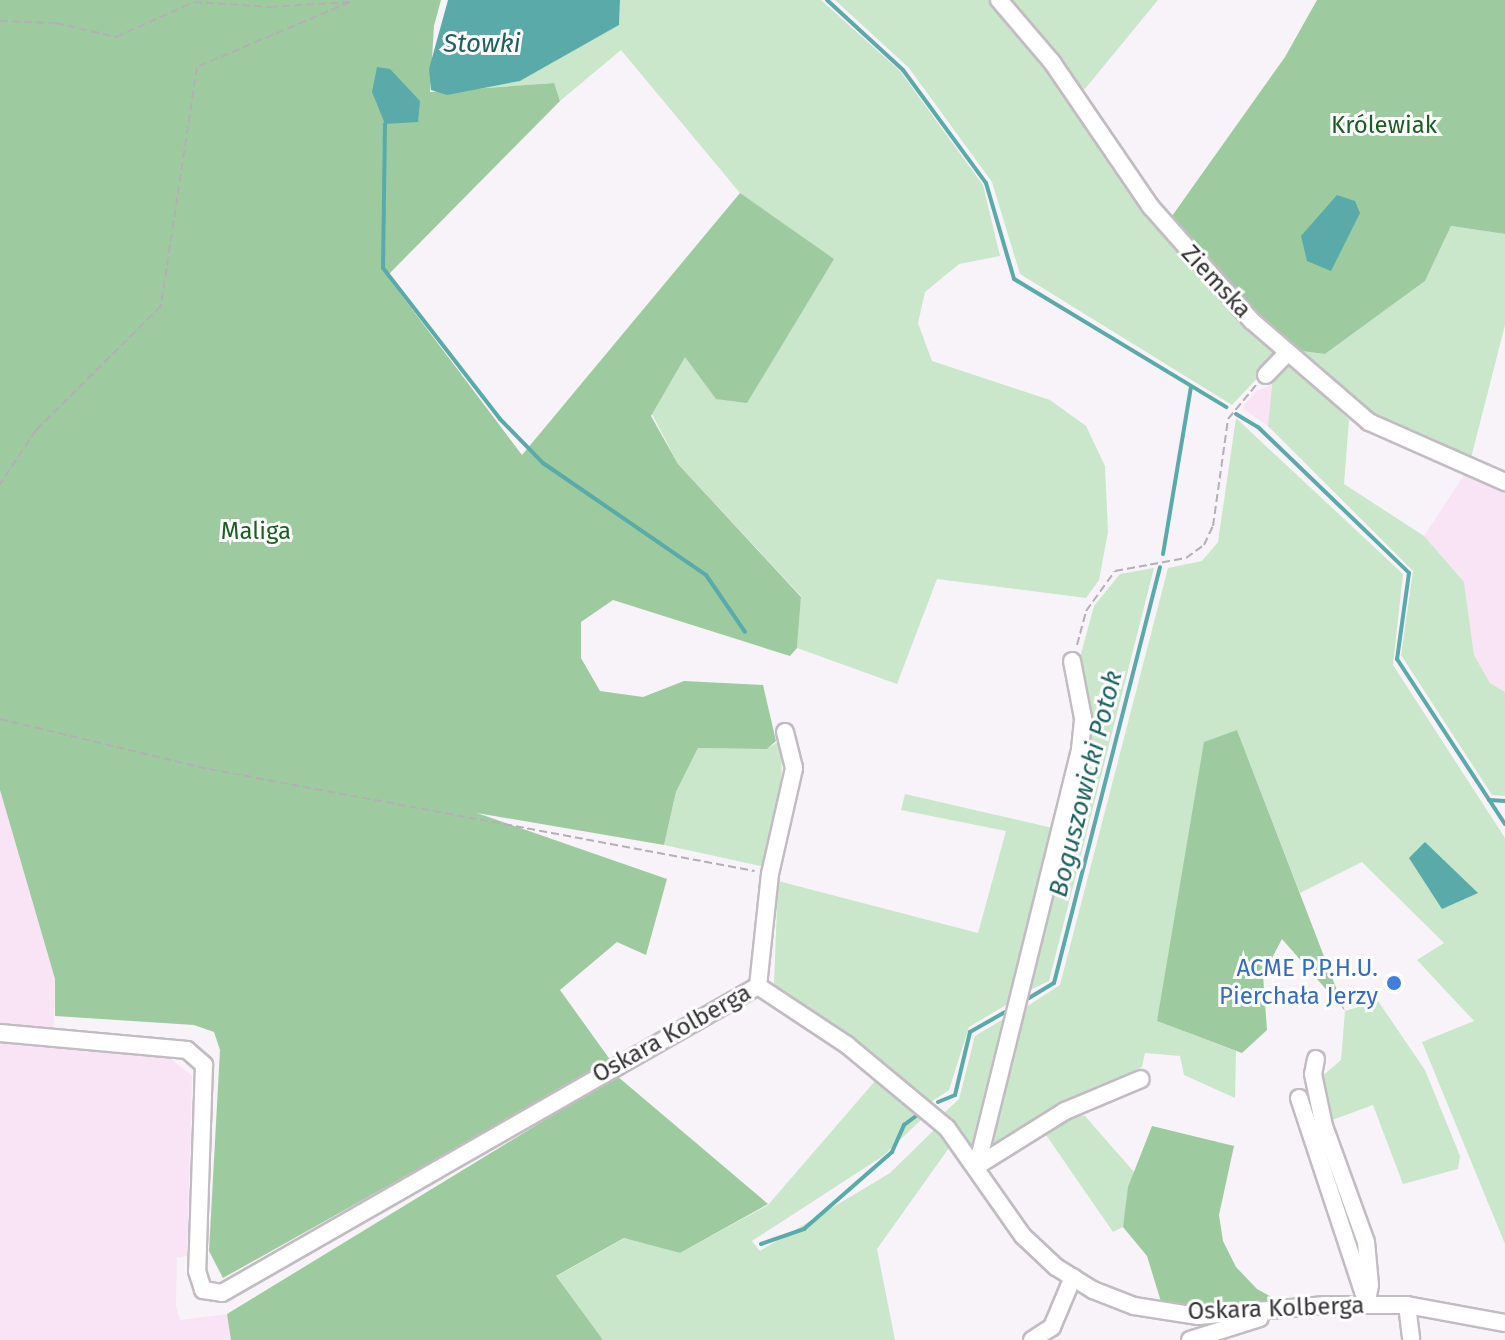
<!DOCTYPE html>
<html>
<head>
<meta charset="utf-8">
<style>
  body { margin:0 }
  #map { position:relative; width:1505px; height:1340px; overflow:hidden; background:#f8f3f9; font-family:"Fira Sans",sans-serif }
  div>[style] { position:absolute }
  .industrial>* { inset:0; background:#f8e4f4 }
  .green>* { inset:0; background:#cae6cb }
  .forest>* { inset:0; background:#9dcb9f }
  .water>* { inset:0; background:#5aaaaa }
  .stream>* { height:4px; margin:-2px; padding:0 2px; transform-origin:2px; border-radius:2px; background:#5aaaaa }
  .path>* { height:2px; margin-top:-1px; transform-origin:0; background:repeating-linear-gradient(90deg,#b3afb4 0 8px,transparent 0 12px) }
  .roads { filter:drop-shadow(2px 0 #c2bcc2) drop-shadow(-2px 0 #c2bcc2) drop-shadow(0 2px #c2bcc2) drop-shadow(0 -2px #c2bcc2) }
  .minor>* { height:16px; margin:-8px; padding:0 8px; transform-origin:8px; border-radius:8px; background:#fff }
  .dots>* { width:22px; height:22px; translate:-50% -50%; box-sizing:border-box; border:4px solid #fff; border-radius:50% }
  span { translate:-50% -50%; white-space:nowrap; text-align:center; line-height:1.15; -webkit-text-stroke:6px #fff; paint-order:stroke }
  .park-label { font-size:24px; color:#1c5c25 }
  .street-label { font-size:24px; color:#363336 }
  .shop-label { font-size:24px; color:#366cbe }
  .right { translate:-100% -50%; text-align:right }
  .water-label { font-size:26px; color:#1f6161; font-style:italic }
</style>
</head>
<body>
<div id="map">
  <div class="industrial">
    <div style="clip-path:polygon(1273px 384px,1268px 426px,1242px 408px,1256px 391px)"></div>
    <div style="clip-path:polygon(1466px 472px,1505px 488px,1505px 692px,1490px 683px,1474px 655px,1464px 582px,1424px 536px)"></div>
    <div style="clip-path:polygon(0 790px,55px 979px,53px 1047px,170px 1058px,192px 1076px,187px 1256px,177px 1258px,176px 1306px,180px 1320px,227px 1314px,231px 1340px,0 1340px)"></div>
  </div>
  <div class="green">
    <div style="clip-path:polygon(620px 0,821px 0,900px 71px,983px 185px,1000px 256px,959px 264px,925px 292px,918px 323px,932px 361px,1050px 400px,1086px 426px,1105px 466px,1108px 532px,1099px 580px,1086px 598px,937px 579px,897px 684px,797px 648px,801px 596px,678px 464px,652px 414px,685px 356px,715px 397px,817px 269px,740px 193px,621px 50px,560px 101px,553px 83px,484px 88px,520px 81px,619px 25px)"></div>
    <div style="clip-path:polygon(835px 0,989px 0,1045px 63px,1112px 169px,1183px 254px,1279px 355px,1232px 405px,1020px 274px,992px 182px,909px 68px)"></div>
    <div style="clip-path:polygon(1012px 0,1158px 0,1084px 90px)"></div>
    <div style="clip-path:polygon(1451px 226px,1505px 234px,1505px 325px,1471px 458px,1370px 416px,1293px 350px,1325px 354px,1425px 281px)"></div>
    <div style="clip-path:polygon(1280px 366px,1295px 366px,1349px 420px,1344px 484px,1424px 536px,1464px 582px,1474px 655px,1490px 683px,1505px 692px,1505px 796px,1492px 795px,1401px 655px,1413px 571px,1268px 426px,1273px 377px)"></div>
    <div style="clip-path:polygon(1236px 418px,1403px 574px,1393px 665px,1505px 838px,1505px 1244px,1422px 1042px,1474px 1021px,1417px 960px,1444px 943px,1362px 862px,1300px 893px,1237px 730px,1157px 1021px,1236px 1051px,1235px 1098px,1184px 1075px,1180px 1056px,1145px 1053px,1142px 1067px,1079px 1095px,989px 1147px,1023px 1009px,1060px 985px,1168px 568px,1202px 561px,1218px 542px)"></div>
    <div style="clip-path:polygon(1154px 568px,1049px 981px,1028px 991px,1092px 725px,1079px 661px,1094px 606px,1120px 574px)"></div>
    <div style="clip-path:polygon(782px 739px,781px 796px,765px 867px,664px 845px,676px 792px,698px 748px,767px 749px)"></div>
    <div style="clip-path:polygon(905px 794px,1053px 828px,1011px 1002px,969px 1027px,949px 1090px,931px 1102px,774px 984px,778px 881px,978px 933px,1006px 831px,901px 810px)"></div>
    <div style="clip-path:polygon(1378px 1001px,1425px 1070px,1460px 1156px,1458px 1169px,1403px 1184px,1373px 1105px,1327px 1122px,1319px 1079px,1341px 1060px,1345px 1011px)"></div>
    <div style="clip-path:polygon(1010px 1015px,975px 1152px,943px 1114px,959px 1099px,975px 1036px)"></div>
    <div style="clip-path:polygon(875px 1081px,921px 1120px,883px 1156px,752px 1241px,760px 1251px,890px 1173px,934px 1130px,951px 1145px,877px 1249px,895px 1340px,603px 1340px,555px 1277px,625px 1238px,680px 1253px,768px 1205px)"></div>
    <div style="clip-path:polygon(1073px 1114px,1085px 1116px,1134px 1172px,1123px 1227px,1113px 1232px,1044px 1132px)"></div>
  </div>
  <div class="forest">
    <div style="clip-path:polygon(0 0,441px 0,434px 26px,430px 92px,554px 83px,560px 101px,387px 276px,522px 455px,740px 193px,834px 259px,747px 403px,716px 399px,685px 357px,651px 416px,678px 464px,801px 597px,797px 648px,790px 656px,613px 600px,581px 622px,581px 658px,600px 691px,643px 697px,684px 681px,763px 685px,776px 741px,767px 749px,698px 748px,676px 792px,664px 845px,477px 813px,667px 879px,646px 955px,617px 942px,560px 990px,611px 1061px,223px 1278px,209px 1251px,220px 1050px,214px 1032px,194px 1025px,55px 1016px,55px 979px,0 790px)"></div>
    <div style="clip-path:polygon(1317px 0,1505px 0,1505px 234px,1451px 226px,1425px 281px,1325px 354px,1293px 350px,1253px 313px,1172px 216px,1285px 57px)"></div>
    <div style="clip-path:polygon(1237px 730px,1345px 1011px,1282px 939px,1263px 975px,1267px 1030px,1242px 1053px,1157px 1021px,1204px 742px)"></div>
    <div style="clip-path:polygon(617px 1076px,768px 1204px,680px 1253px,624px 1238px,556px 1276px,603px 1340px,231px 1340px,227px 1314px)"></div>
    <div style="clip-path:polygon(1152px 1126px,1234px 1146px,1219px 1215px,1223px 1241px,1236px 1267px,1257px 1289px,1279px 1301px,1195px 1309px,1162px 1305px,1147px 1256px,1123px 1227px,1128px 1187px)"></div>
  </div>
  <div class="water">
    <div style="clip-path:polygon(448px 0,620px 0,619px 25px,520px 81px,447px 95px,431px 90px,429px 69px)"></div>
    <div style="clip-path:polygon(377px 67px,390px 69px,420px 101px,418px 122px,385px 124px,372px 92px)"></div>
    <div style="clip-path:polygon(1337px 195px,1355px 201px,1360px 213px,1331px 271px,1307px 261px,1301px 236px)"></div>
    <div style="clip-path:polygon(1425px 842px,1478px 893px,1442px 909px,1409px 858px)"></div>
  </div>
  <div class="stream">
    <div style="left:827px;top:0;width:103px;rotate:42.6deg"></div>
    <div style="left:903px;top:70px;width:140px;rotate:53.7deg"></div>
    <div style="left:986px;top:183px;width:100px;rotate:73.7deg"></div>
    <div style="left:1014px;top:279px;width:248px;rotate:31.1deg"></div>
    <div style="left:385px;top:124px;width:144px;rotate:90.8deg"></div>
    <div style="left:383px;top:268px;width:191px;rotate:52.2deg"></div>
    <div style="left:500px;top:419px;width:62px;rotate:45.7deg"></div>
    <div style="left:543px;top:463px;width:198px;rotate:34.5deg"></div>
    <div style="left:706px;top:575px;width:69px;rotate:55.6deg"></div>
    <div style="left:1236px;top:414px;width:26px;rotate:31deg"></div>
    <div style="left:1258px;top:427px;width:210px;rotate:44deg"></div>
    <div style="left:1409px;top:573px;width:87px;rotate:97.9deg"></div>
    <div style="left:1397px;top:659px;width:197px;rotate:56.8deg"></div>
    <div style="left:1163px;top:554px;width:169px;rotate:-80.5deg"></div>
    <div style="left:1489px;top:800px;width:16px;rotate:4deg"></div>
    <div style="left:1029px;top:998px;width:29px;rotate:-31deg"></div>
    <div style="left:1054px;top:983px;width:429px;rotate:-75.7deg"></div>
    <div style="left:938px;top:1102px;width:18px;rotate:-22deg"></div>
    <div style="left:955px;top:1095px;width:65px;rotate:-76.6deg"></div>
    <div style="left:970px;top:1032px;width:40px;rotate:-29.7deg"></div>
    <div style="left:761px;top:1244px;width:46px;rotate:-19.2deg"></div>
    <div style="left:804px;top:1229px;width:117px;rotate:-41.2deg"></div>
    <div style="left:892px;top:1152px;width:30px;rotate:-66deg"></div>
    <div style="left:904px;top:1125px;width:15px;rotate:-37deg"></div>
  </div>
  <div class="path">
    <div style="left:0;top:21px;width:56px;rotate:2deg"></div>
    <div style="left:56px;top:23px;width:62px;rotate:13.1deg"></div>
    <div style="left:116px;top:37px;width:85px;rotate:-24.2deg"></div>
    <div style="left:194px;top:2px;width:76px;rotate:3.8deg"></div>
    <div style="left:270px;top:7px;width:80px;rotate:-3.6deg"></div>
    <div style="left:350px;top:2px;width:166px;rotate:157deg"></div>
    <div style="left:197px;top:67px;width:242px;rotate:98.6deg"></div>
    <div style="left:161px;top:306px;width:176px;rotate:135.2deg"></div>
    <div style="left:36px;top:430px;width:65px;rotate:123.7deg"></div>
    <div style="left:1077px;top:645px;width:35px;rotate:-75deg"></div>
    <div style="left:1086px;top:611px;width:49px;rotate:-54.1deg"></div>
    <div style="left:1115px;top:571px;width:72px;rotate:-10.4deg"></div>
    <div style="left:1186px;top:558px;width:22px;rotate:-36deg"></div>
    <div style="left:1204px;top:545px;width:21px;rotate:-65deg"></div>
    <div style="left:1213px;top:526px;width:108px;rotate:-82deg"></div>
    <div style="left:1228px;top:419px;width:44px;rotate:-50.5deg"></div>
    <div style="left:0;top:719px;width:215px;rotate:13.5deg"></div>
    <div style="left:209px;top:769px;width:555px;rotate:10.58deg"></div>
  </div>
  <div class="roads">
    <div class="minor">
      <div style="left:999px;top:0;width:82px;rotate:49.5deg"></div>
      <div style="left:1052px;top:62px;width:176px;rotate:55.7deg"></div>
      <div style="left:1151px;top:207px;width:152px;rotate:48.5deg"></div>
      <div style="left:1252px;top:321px;width:155px;rotate:40.8deg"></div>
      <div style="left:1369px;top:422px;width:149px;rotate:23.8deg"></div>
      <div style="left:1266px;top:375px;width:30px;rotate:-46deg"></div>
      <div style="left:758px;top:986px;width:113px;rotate:-83.9deg"></div>
      <div style="left:770px;top:874px;width:109px;rotate:-77.2deg"></div>
      <div style="left:794px;top:768px;width:37px;rotate:-104deg"></div>
      <div style="left:0;top:1033px;width:188px;rotate:5.2deg"></div>
      <div style="left:187px;top:1050px;width:23px;rotate:41deg"></div>
      <div style="left:204px;top:1065px;width:206px;rotate:91.9deg"></div>
      <div style="left:197px;top:1271px;width:20px;rotate:72deg"></div>
      <div style="left:203px;top:1290px;width:19px;rotate:9deg"></div>
      <div style="left:222px;top:1293px;width:618px;rotate:-29.8deg"></div>
      <div style="left:758px;top:986px;width:107px;rotate:33.5deg"></div>
      <div style="left:847px;top:1045px;width:130px;rotate:39.7deg"></div>
      <div style="left:947px;top:1128px;width:132px;rotate:54.9deg"></div>
      <div style="left:1023px;top:1236px;width:45px;rotate:43.2deg"></div>
      <div style="left:1056px;top:1267px;width:44px;rotate:31.9deg"></div>
      <div style="left:1093px;top:1290px;width:44px;rotate:21.3deg"></div>
      <div style="left:1134px;top:1306px;width:65px;rotate:8.9deg"></div>
      <div style="left:1198px;top:1316px;width:128px;rotate:-4.9deg"></div>
      <div style="left:1326px;top:1305px;width:81px"></div>
      <div style="left:1407px;top:1305px;width:100px;rotate:10.4deg"></div>
      <div style="left:1316px;top:1059px;width:15px;rotate:101deg"></div>
      <div style="left:1313px;top:1074px;width:53px;rotate:78.1deg"></div>
      <div style="left:1324px;top:1126px;width:123px;rotate:70.1deg"></div>
      <div style="left:1366px;top:1242px;width:43px;rotate:84.7deg"></div>
      <div style="left:1370px;top:1285px;width:20px;rotate:101deg"></div>
      <div style="left:1299px;top:1098px;width:211px;rotate:71.7deg"></div>
      <div style="left:977px;top:1166px;width:430px;rotate:-76.1deg"></div>
      <div style="left:1080px;top:749px;width:31px;rotate:-84deg"></div>
      <div style="left:1083px;top:718px;width:58px;rotate:-100.9deg"></div>
      <div style="left:977px;top:1166px;width:104px;rotate:-32deg"></div>
      <div style="left:1065px;top:1111px;width:82px;rotate:-22.8deg"></div>
      <div style="left:1407px;top:1305px;width:35px;rotate:83deg"></div>
      <div style="left:1032px;top:1340px;width:24px;rotate:-33deg"></div>
      <div style="left:1052px;top:1327px;width:54px;rotate:-67.2deg"></div>
      <div style="left:1190px;top:1340px;width:73px;rotate:-17.4deg"></div>
    </div>
  </div>
  <div class="dots">
    <div style="left:1394px;top:983px;background:#3f7fe0"></div>
  </div>
  <div class="park-label">
    <span style="left:1384px;top:126px">Królewiak</span>
    <span style="left:256px;top:532px">Maliga</span>
  </div>
  <div class="street-label">
    <span style="left:1216px;top:282px;rotate:47deg">Ziemska</span>
    <span style="left:672px;top:1034px;rotate:-29deg">Oskara Kolberga</span>
    <span style="left:1276px;top:1309px;rotate:-2deg">Oskara Kolberga</span>
  </div>
  <div class="shop-label">
    <span class="right" style="left:1378px;top:983px">ACME P.P.H.U.<br>Pierchała Jerzy</span>
  </div>
  <div class="water-label">
    <span style="left:482px;top:44px">Stowki</span>
    <span style="left:1086px;top:784px;rotate:-76deg">Boguszowicki Potok</span>
  </div>
</div>
</body>
</html>
